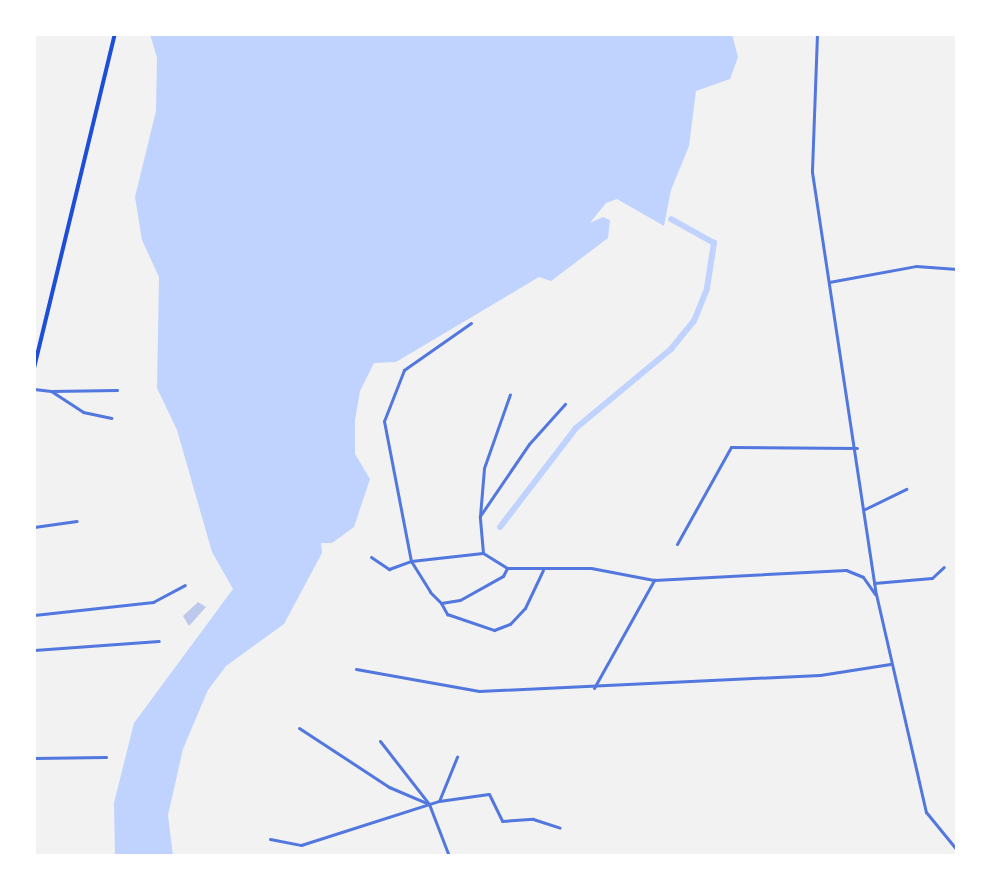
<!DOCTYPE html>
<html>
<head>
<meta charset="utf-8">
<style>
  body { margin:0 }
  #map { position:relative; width:991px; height:890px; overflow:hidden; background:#f2f2f2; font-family:"Work Sans",sans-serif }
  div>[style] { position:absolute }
  .water>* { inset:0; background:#bfd3fe }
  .canal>* { height:6px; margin:-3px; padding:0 3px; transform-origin:3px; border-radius:3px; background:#bfd3fe }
  .building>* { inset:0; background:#bdc9ec }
  .minor>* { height:3px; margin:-1.5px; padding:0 1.5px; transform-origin:1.5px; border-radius:1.5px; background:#5277de }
  .secondary>* { height:4px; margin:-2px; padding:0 2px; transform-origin:2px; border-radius:2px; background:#1d4ed8 }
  span { translate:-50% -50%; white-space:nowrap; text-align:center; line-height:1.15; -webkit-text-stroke:6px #fff; paint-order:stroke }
  .frame { position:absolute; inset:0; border:36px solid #fff; pointer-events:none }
</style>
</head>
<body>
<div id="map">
  <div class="water">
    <div style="clip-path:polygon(150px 34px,732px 34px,738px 57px,730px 79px,696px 91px,689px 146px,671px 190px,664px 226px,617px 199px,606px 203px,590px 223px,603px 217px,610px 220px,608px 238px,551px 281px,539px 277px,396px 362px,374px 363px,360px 391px,355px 420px,355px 454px,370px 479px,354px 527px,332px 543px,321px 543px,322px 553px,284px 624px,226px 666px,208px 690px,183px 749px,168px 815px,173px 856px,115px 856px,114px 803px,134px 723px,233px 589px,212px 552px,177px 430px,157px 388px,159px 277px,142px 240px,135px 197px,156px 111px,157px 58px)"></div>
  </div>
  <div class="canal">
    <div style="left:500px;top:527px;width:125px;rotate:-52.5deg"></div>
    <div style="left:576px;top:428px;width:124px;rotate:-39.7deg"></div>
    <div style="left:671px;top:349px;width:36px;rotate:-51deg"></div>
    <div style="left:694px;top:321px;width:35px;rotate:-68deg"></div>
    <div style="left:707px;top:288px;width:46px;rotate:-81.2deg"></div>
    <div style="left:714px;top:243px;width:49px;rotate:-150.8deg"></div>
  </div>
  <div class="building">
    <div style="clip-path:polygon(198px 602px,206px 607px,189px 626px,183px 616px)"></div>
  </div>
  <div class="minor">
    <div style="left:817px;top:34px;width:138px;rotate:92.1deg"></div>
    <div style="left:812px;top:172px;width:427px;rotate:81.4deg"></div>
    <div style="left:876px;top:594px;width:224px;rotate:77.1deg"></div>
    <div style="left:926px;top:812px;width:49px;rotate:50.8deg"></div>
    <div style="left:829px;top:282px;width:88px;rotate:-10.4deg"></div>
    <div style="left:916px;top:266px;width:41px;rotate:4.2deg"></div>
    <div style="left:471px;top:323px;width:82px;rotate:145deg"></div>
    <div style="left:404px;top:370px;width:55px;rotate:111.4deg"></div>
    <div style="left:384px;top:421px;width:143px;rotate:79.1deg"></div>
    <div style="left:411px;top:561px;width:36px;rotate:58deg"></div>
    <div style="left:430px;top:592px;width:16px;rotate:45deg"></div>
    <div style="left:441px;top:603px;width:19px;rotate:-9deg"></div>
    <div style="left:460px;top:600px;width:49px;rotate:-29.2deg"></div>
    <div style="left:503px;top:576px;width:9px;rotate:-63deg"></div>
    <div style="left:507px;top:568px;width:84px"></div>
    <div style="left:591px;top:568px;width:64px;rotate:10.8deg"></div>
    <div style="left:34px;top:389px;width:17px;rotate:7deg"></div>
    <div style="left:51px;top:391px;width:38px;rotate:33deg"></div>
    <div style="left:83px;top:412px;width:29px;rotate:12deg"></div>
    <div style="left:51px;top:391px;width:66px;rotate:-0.9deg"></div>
    <div style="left:865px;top:509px;width:46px;rotate:-26deg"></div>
    <div style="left:480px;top:516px;width:48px;rotate:-85.2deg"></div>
    <div style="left:484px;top:468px;width:78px;rotate:-70.6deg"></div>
    <div style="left:34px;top:527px;width:43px;rotate:-7.9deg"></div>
    <div style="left:677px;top:544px;width:111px;rotate:-60.9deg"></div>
    <div style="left:731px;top:447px;width:126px;rotate:0.5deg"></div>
    <div style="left:483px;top:553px;width:37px;rotate:-95deg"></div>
    <div style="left:480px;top:516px;width:87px;rotate:-55.8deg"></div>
    <div style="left:529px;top:444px;width:54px;rotate:-48deg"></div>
    <div style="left:371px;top:557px;width:22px;rotate:34deg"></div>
    <div style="left:389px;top:569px;width:23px;rotate:-20deg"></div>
    <div style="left:411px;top:561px;width:72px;rotate:-6.3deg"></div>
    <div style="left:483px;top:553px;width:28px;rotate:32deg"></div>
    <div style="left:874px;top:583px;width:58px;rotate:-4.9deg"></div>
    <div style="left:932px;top:578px;width:16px;rotate:-43deg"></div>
    <div style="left:441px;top:603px;width:13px;rotate:61deg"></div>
    <div style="left:447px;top:614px;width:50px;rotate:18.8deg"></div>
    <div style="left:494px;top:630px;width:17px;rotate:-21deg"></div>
    <div style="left:510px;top:624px;width:22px;rotate:-47deg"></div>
    <div style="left:525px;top:608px;width:42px;rotate:-64.7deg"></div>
    <div style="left:34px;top:615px;width:120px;rotate:-6.2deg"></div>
    <div style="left:153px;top:602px;width:36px;rotate:-28deg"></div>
    <div style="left:34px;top:650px;width:125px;rotate:-4.1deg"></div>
    <div style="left:356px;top:669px;width:125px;rotate:10.1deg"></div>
    <div style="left:479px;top:691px;width:341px;rotate:-2.7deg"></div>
    <div style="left:820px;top:675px;width:71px;rotate:-8.9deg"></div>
    <div style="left:594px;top:688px;width:124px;rotate:-60.9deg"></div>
    <div style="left:654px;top:580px;width:192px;rotate:-3deg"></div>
    <div style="left:846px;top:570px;width:18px;rotate:22deg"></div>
    <div style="left:863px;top:577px;width:21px;rotate:55deg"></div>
    <div style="left:299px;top:728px;width:108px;rotate:33.2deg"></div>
    <div style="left:389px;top:787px;width:43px;rotate:23deg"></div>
    <div style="left:380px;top:741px;width:80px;rotate:52.1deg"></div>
    <div style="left:429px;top:804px;width:56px;rotate:69deg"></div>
    <div style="left:34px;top:758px;width:72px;rotate:-0.8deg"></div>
    <div style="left:439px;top:801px;width:48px;rotate:-67.8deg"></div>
    <div style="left:270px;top:839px;width:32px;rotate:11deg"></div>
    <div style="left:301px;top:845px;width:145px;rotate:-17.7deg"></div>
    <div style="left:439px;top:801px;width:50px;rotate:-8deg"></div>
    <div style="left:489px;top:794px;width:30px;rotate:64deg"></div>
    <div style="left:502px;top:821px;width:31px;rotate:-4deg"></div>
    <div style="left:533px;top:819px;width:28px;rotate:18deg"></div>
  </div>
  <div class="secondary">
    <div style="left:34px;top:368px;width:344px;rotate:-76.4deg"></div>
  </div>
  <div class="frame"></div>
</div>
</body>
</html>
